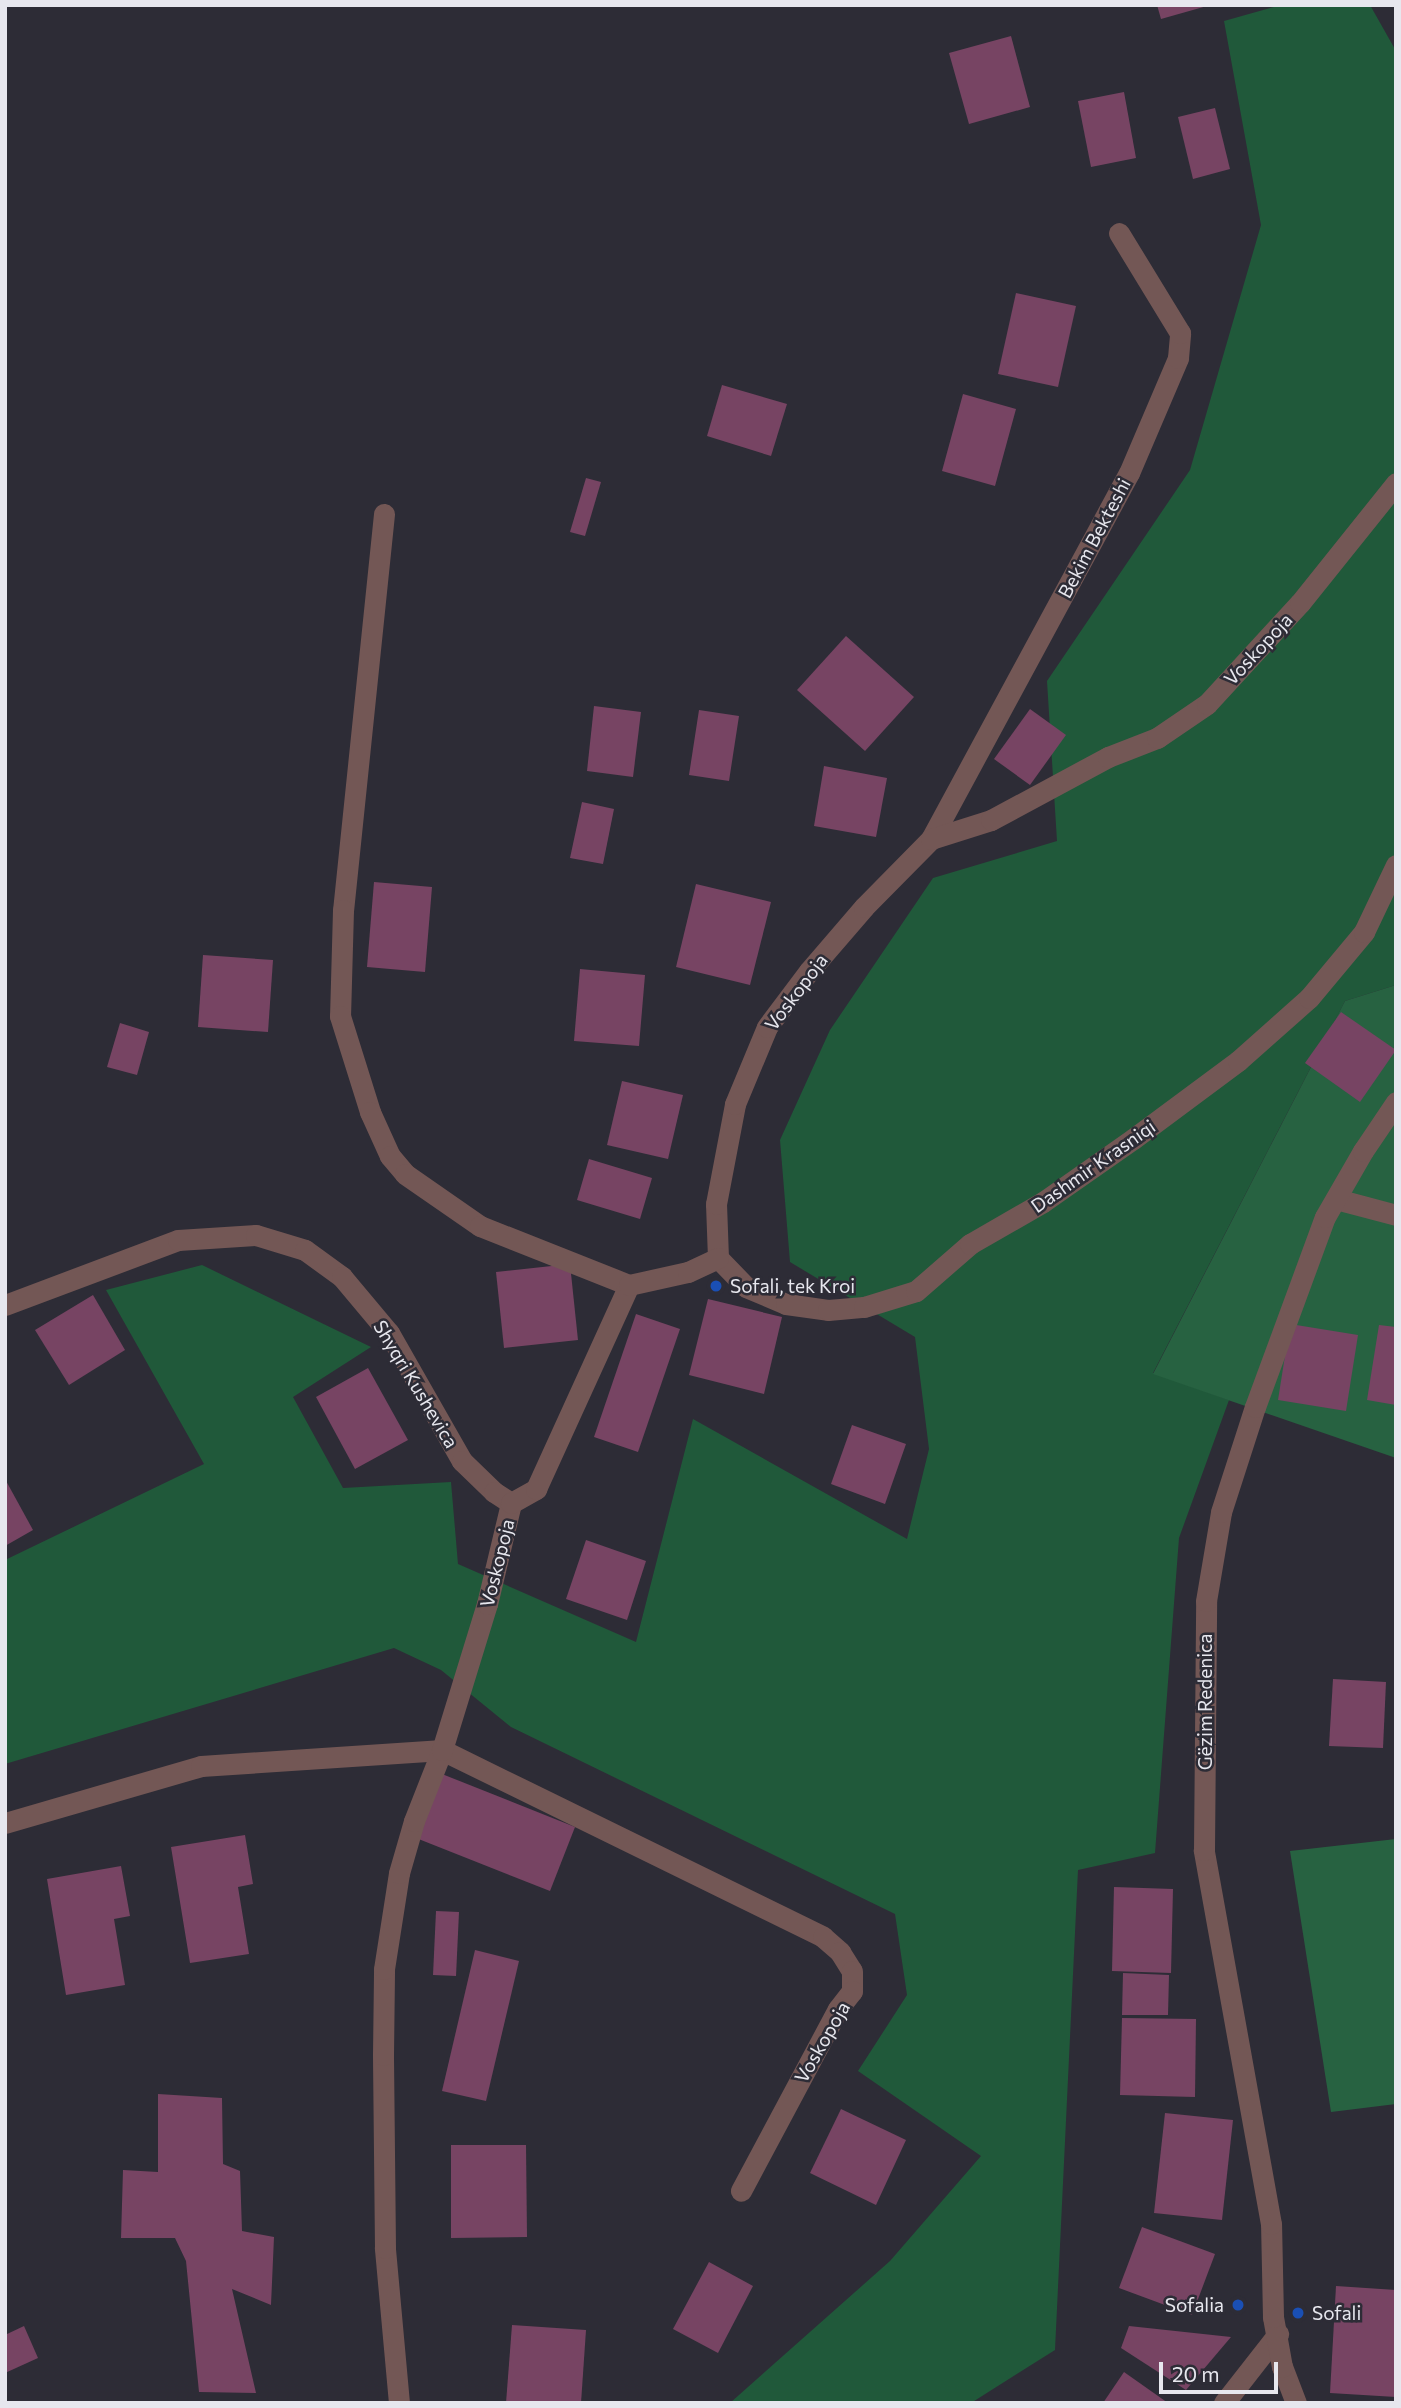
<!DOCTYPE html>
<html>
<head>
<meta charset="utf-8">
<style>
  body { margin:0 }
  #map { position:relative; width:1401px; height:2408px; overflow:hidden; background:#2d2c36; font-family:Commissioner,sans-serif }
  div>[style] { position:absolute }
  .green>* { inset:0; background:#20593a }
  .forest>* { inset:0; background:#276241 }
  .building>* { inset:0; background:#774463 }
  .street>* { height:21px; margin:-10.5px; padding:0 10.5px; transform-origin:10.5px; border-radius:10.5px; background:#735755 }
  .dots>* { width:19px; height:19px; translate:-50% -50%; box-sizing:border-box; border:4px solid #2d2c36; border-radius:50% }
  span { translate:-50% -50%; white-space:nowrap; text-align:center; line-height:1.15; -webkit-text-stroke:5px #2d2c36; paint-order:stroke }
  .street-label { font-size:19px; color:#e7e7ee }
  .poi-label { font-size:19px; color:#e7e7ee }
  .left { translate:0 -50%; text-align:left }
  .right { translate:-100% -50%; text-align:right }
  .frame { position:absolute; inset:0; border:7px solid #e7e7ee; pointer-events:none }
  .scale { position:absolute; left:1159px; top:2362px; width:119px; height:32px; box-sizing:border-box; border:4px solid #e7e7ee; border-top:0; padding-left:9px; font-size:21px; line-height:24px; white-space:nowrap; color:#e7e7ee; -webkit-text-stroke:5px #2d2c36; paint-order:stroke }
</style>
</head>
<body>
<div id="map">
  <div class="green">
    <div style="clip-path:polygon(1281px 5px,1370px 5px,1396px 51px,1396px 985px,1345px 1001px,1153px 1373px,1229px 1400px,1179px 1538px,1155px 1853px,1078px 1870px,1055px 2350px,971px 2403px,730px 2403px,890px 2261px,981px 2156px,858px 2071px,907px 1995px,895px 1914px,511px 1727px,441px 1670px,394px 1648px,5px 1764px,5px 1560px,204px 1464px,106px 1290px,202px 1265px,371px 1347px,293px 1397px,343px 1488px,451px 1482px,458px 1564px,636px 1642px,693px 1419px,907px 1539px,929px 1449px,915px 1337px,790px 1262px,780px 1140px,830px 1030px,933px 878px,1057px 841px,1047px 681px,1190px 470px,1261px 225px,1224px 21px)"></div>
  </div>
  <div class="forest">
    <div style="clip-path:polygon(1396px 985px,1396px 1458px,1153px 1374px,1345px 1001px)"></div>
    <div style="clip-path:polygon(1396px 1839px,1396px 2104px,1331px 2112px,1290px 1851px)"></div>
  </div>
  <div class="building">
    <div style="clip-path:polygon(1157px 5px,1207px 5px,1207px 6px,1161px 19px)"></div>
    <div style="clip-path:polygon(1011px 36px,1030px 107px,969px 124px,949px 53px)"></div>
    <div style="clip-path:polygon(1124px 92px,1136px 158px,1091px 167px,1078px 101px)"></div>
    <div style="clip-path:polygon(1215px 108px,1230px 169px,1193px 179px,1178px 117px)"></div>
    <div style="clip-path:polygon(1016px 293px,1076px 306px,1058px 387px,998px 374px)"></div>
    <div style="clip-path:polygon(722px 385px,787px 404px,771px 456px,707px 436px)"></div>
    <div style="clip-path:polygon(963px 394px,1016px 409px,995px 486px,942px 471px)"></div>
    <div style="clip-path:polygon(586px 478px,601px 482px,585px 536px,570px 532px)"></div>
    <div style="clip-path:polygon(846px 636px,914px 697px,865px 751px,797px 690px)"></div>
    <div style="clip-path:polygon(594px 706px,641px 712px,633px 777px,587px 771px)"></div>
    <div style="clip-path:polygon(1030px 709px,1066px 735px,1030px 785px,994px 759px)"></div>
    <div style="clip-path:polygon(699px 710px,739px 716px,729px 781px,689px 775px)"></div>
    <div style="clip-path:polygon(824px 766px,887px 778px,876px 837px,814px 826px)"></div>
    <div style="clip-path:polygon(582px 802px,614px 809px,603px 864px,570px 858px)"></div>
    <div style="clip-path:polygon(374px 882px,432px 887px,425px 972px,367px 967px)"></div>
    <div style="clip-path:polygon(696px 884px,771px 902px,750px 985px,676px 967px)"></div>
    <div style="clip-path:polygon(203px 955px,273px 960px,268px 1032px,198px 1027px)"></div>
    <div style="clip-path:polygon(580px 969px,645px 975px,639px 1046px,574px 1041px)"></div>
    <div style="clip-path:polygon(1341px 1012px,1396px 1050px,1360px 1102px,1305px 1063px)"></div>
    <div style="clip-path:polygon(120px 1023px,149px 1032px,137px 1075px,107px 1067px)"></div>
    <div style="clip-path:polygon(622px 1081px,683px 1095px,668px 1159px,607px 1145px)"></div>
    <div style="clip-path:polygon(589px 1159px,652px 1178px,640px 1219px,577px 1200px)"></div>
    <div style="clip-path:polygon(570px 1264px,578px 1340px,504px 1348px,496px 1272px)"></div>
    <div style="clip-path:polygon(93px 1295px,125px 1350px,69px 1385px,35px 1330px)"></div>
    <div style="clip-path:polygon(708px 1299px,782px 1317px,764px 1394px,689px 1375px)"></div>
    <div style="clip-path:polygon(636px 1314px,680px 1329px,638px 1452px,594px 1437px)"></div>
    <div style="clip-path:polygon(1290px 1324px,1358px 1335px,1346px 1411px,1278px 1400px)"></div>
    <div style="clip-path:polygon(1379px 1325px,1396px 1327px,1396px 1405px,1367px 1400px)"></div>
    <div style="clip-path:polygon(368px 1368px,408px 1440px,355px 1469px,316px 1397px)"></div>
    <div style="clip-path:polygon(852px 1425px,906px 1444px,885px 1504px,831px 1484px)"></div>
    <div style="clip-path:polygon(5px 1479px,33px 1530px,5px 1546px)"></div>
    <div style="clip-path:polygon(586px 1540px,646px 1561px,627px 1620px,566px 1599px)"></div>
    <div style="clip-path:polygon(1333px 1679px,1386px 1682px,1383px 1748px,1329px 1746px)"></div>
    <div style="clip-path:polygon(442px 1774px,575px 1827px,550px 1891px,416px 1838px)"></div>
    <div style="clip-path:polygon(245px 1835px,253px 1884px,238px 1887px,249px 1954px,190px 1963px,171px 1847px)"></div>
    <div style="clip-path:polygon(121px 1866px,130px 1916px,114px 1919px,125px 1985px,66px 1995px,47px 1879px)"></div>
    <div style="clip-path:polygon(1114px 1887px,1173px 1889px,1171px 1973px,1112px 1971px)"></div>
    <div style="clip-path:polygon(436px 1911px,459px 1912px,456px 1976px,433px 1975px)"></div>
    <div style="clip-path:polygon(475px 1950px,519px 1961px,486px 2101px,442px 2091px)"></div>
    <div style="clip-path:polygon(1123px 1973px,1169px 1975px,1168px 2015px,1122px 2015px)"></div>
    <div style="clip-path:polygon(1122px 2018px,1196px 2019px,1195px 2097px,1120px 2095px)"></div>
    <div style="clip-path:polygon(158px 2094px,222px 2098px,223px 2164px,240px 2171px,242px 2231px,274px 2237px,271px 2305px,232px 2289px,256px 2393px,199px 2392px,186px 2261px,175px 2238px,121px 2238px,123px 2170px,158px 2172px)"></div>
    <div style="clip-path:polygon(841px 2109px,906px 2140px,876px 2205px,810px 2173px)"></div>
    <div style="clip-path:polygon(1165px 2113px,1233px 2120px,1222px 2220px,1154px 2213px)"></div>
    <div style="clip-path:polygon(451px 2145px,526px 2145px,527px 2237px,451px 2238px)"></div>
    <div style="clip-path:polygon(1142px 2227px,1215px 2254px,1192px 2315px,1119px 2288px)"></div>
    <div style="clip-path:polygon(709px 2262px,753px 2286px,718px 2353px,673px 2329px)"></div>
    <div style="clip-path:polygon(1336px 2286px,1396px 2290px,1396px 2397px,1330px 2393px)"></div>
    <div style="clip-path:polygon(512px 2325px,586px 2330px,581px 2403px,506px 2403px)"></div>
    <div style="clip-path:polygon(24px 2326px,38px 2358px,5px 2373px,5px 2335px)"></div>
    <div style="clip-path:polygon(1129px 2326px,1231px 2337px,1186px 2390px,1121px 2348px)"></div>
    <div style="clip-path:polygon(1124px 2372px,1168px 2403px,1103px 2403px)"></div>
  </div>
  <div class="street">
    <div style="left:384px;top:514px;width:398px;rotate:95.9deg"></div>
    <div style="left:343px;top:910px;width:106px;rotate:91.6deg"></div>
    <div style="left:340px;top:1016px;width:101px;rotate:72.6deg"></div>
    <div style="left:370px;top:1112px;width:48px;rotate:65.6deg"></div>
    <div style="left:390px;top:1156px;width:23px;rotate:50deg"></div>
    <div style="left:405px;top:1174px;width:91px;rotate:34.7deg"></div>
    <div style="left:480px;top:1226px;width:160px;rotate:21.6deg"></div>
    <div style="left:931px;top:839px;width:416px;rotate:-61.6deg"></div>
    <div style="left:1129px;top:473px;width:125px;rotate:-66.9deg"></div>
    <div style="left:1178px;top:358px;width:25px;rotate:-85deg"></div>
    <div style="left:1180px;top:333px;width:117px;rotate:-121.4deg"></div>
    <div style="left:1336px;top:1199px;width:62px;rotate:14.9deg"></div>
    <div style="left:718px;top:1258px;width:54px;rotate:-92.1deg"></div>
    <div style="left:716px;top:1204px;width:102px;rotate:-79.2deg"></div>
    <div style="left:735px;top:1104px;width:83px;rotate:-67.4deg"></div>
    <div style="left:767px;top:1027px;width:70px;rotate:-53.1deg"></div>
    <div style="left:809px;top:971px;width:84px;rotate:-49.3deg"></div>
    <div style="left:864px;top:907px;width:95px;rotate:-45.4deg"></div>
    <div style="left:931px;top:839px;width:63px;rotate:-17.6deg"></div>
    <div style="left:991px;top:820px;width:133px;rotate:-28.3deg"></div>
    <div style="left:1108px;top:757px;width:53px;rotate:-21.2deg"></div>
    <div style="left:1157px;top:738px;width:60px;rotate:-34.2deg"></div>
    <div style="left:1207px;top:704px;width:137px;rotate:-47.4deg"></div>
    <div style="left:1300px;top:603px;width:154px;rotate:-51.3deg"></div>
    <div style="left:718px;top:1258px;width:40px;rotate:46deg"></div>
    <div style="left:746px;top:1287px;width:43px;rotate:23deg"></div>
    <div style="left:786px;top:1304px;width:42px;rotate:8.1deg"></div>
    <div style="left:828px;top:1310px;width:36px;rotate:-5deg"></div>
    <div style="left:864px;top:1307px;width:54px;rotate:-17.1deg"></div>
    <div style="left:916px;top:1291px;width:72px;rotate:-41deg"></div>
    <div style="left:970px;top:1244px;width:84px;rotate:-29.9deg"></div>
    <div style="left:1043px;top:1202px;width:110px;rotate:-35deg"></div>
    <div style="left:1133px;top:1139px;width:131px;rotate:-36.6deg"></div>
    <div style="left:1238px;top:1061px;width:95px;rotate:-41.6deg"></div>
    <div style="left:1309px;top:998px;width:86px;rotate:-50.2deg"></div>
    <div style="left:1364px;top:932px;width:74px;rotate:-64.5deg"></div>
    <div style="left:5px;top:1305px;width:185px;rotate:-20.6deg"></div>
    <div style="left:178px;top:1240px;width:78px;rotate:-3.7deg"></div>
    <div style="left:256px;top:1235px;width:51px;rotate:17deg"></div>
    <div style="left:305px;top:1250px;width:46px;rotate:36.1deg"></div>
    <div style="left:342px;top:1277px;width:73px;rotate:50deg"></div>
    <div style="left:389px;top:1333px;width:147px;rotate:60.3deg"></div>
    <div style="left:462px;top:1461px;width:45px;rotate:44.1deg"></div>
    <div style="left:494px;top:1492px;width:20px;rotate:33deg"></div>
    <div style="left:5px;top:1823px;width:204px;rotate:-16.2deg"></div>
    <div style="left:201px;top:1766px;width:242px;rotate:-3.8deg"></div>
    <div style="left:442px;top:1750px;width:424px;rotate:26.1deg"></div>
    <div style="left:823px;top:1937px;width:23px;rotate:41deg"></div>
    <div style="left:840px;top:1952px;width:22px;rotate:58deg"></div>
    <div style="left:852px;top:1971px;width:20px;rotate:90deg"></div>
    <div style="left:852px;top:1991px;width:23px;rotate:128deg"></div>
    <div style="left:838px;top:2009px;width:206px;rotate:118.1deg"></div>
    <div style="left:399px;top:2403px;width:156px;rotate:-95.2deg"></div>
    <div style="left:385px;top:2248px;width:193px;rotate:-90.6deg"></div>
    <div style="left:383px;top:2055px;width:86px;rotate:-89.3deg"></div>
    <div style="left:384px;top:1969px;width:97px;rotate:-81.1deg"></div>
    <div style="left:399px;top:1873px;width:54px;rotate:-73.9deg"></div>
    <div style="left:414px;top:1821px;width:76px;rotate:-68.5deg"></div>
    <div style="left:442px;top:1750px;width:153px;rotate:-72.9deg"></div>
    <div style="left:487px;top:1604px;width:104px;rotate:-76.6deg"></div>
    <div style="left:511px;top:1503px;width:29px;rotate:-29deg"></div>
    <div style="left:536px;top:1489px;width:224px;rotate:-65.5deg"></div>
    <div style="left:629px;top:1285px;width:60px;rotate:-12.4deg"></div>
    <div style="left:688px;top:1272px;width:33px;rotate:-25deg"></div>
    <div style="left:1224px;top:2403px;width:88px;rotate:-52deg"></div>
    <div style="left:1296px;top:2403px;width:39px;rotate:-111deg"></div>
    <div style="left:1282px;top:2367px;width:51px;rotate:-100.2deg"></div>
    <div style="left:1273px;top:2317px;width:93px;rotate:-91.2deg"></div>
    <div style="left:1271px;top:2224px;width:380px;rotate:-100.2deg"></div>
    <div style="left:1204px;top:1850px;width:249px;rotate:-89.5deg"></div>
    <div style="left:1206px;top:1601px;width:90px;rotate:-80.4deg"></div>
    <div style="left:1221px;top:1512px;width:110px;rotate:-72.1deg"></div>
    <div style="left:1255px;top:1407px;width:202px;rotate:-69.8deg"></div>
    <div style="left:1325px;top:1217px;width:76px;rotate:-60.1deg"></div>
    <div style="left:1363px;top:1151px;width:59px;rotate:-56deg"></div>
  </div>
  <div class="dots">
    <div style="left:716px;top:1286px;background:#1a4fb4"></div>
    <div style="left:1238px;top:2305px;background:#1a4fb4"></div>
    <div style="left:1298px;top:2313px;background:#1a4fb4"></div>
  </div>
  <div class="street-label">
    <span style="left:1094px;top:538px;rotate:-62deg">Bekim Bekteshi</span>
    <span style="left:1258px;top:649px;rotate:-47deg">Voskopoja</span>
    <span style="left:796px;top:992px;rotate:-53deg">Voskopoja</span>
    <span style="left:1093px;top:1166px;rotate:-35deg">Dashmir Krasniqi</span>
    <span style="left:416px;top:1384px;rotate:59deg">Shyqri Kushevica</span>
    <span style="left:497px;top:1563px;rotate:-76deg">Voskopoja</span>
    <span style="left:1205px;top:1702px;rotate:-90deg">Gëzim Redenica</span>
    <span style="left:822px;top:2042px;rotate:-60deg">Voskopoja</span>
  </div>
  <div class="poi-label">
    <span class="left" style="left:730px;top:1286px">Sofali, tek Kroi</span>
    <span class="right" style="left:1224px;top:2305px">Sofalia</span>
    <span class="left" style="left:1312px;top:2313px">Sofali</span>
  </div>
  <div class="frame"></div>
  <div class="scale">20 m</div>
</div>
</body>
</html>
